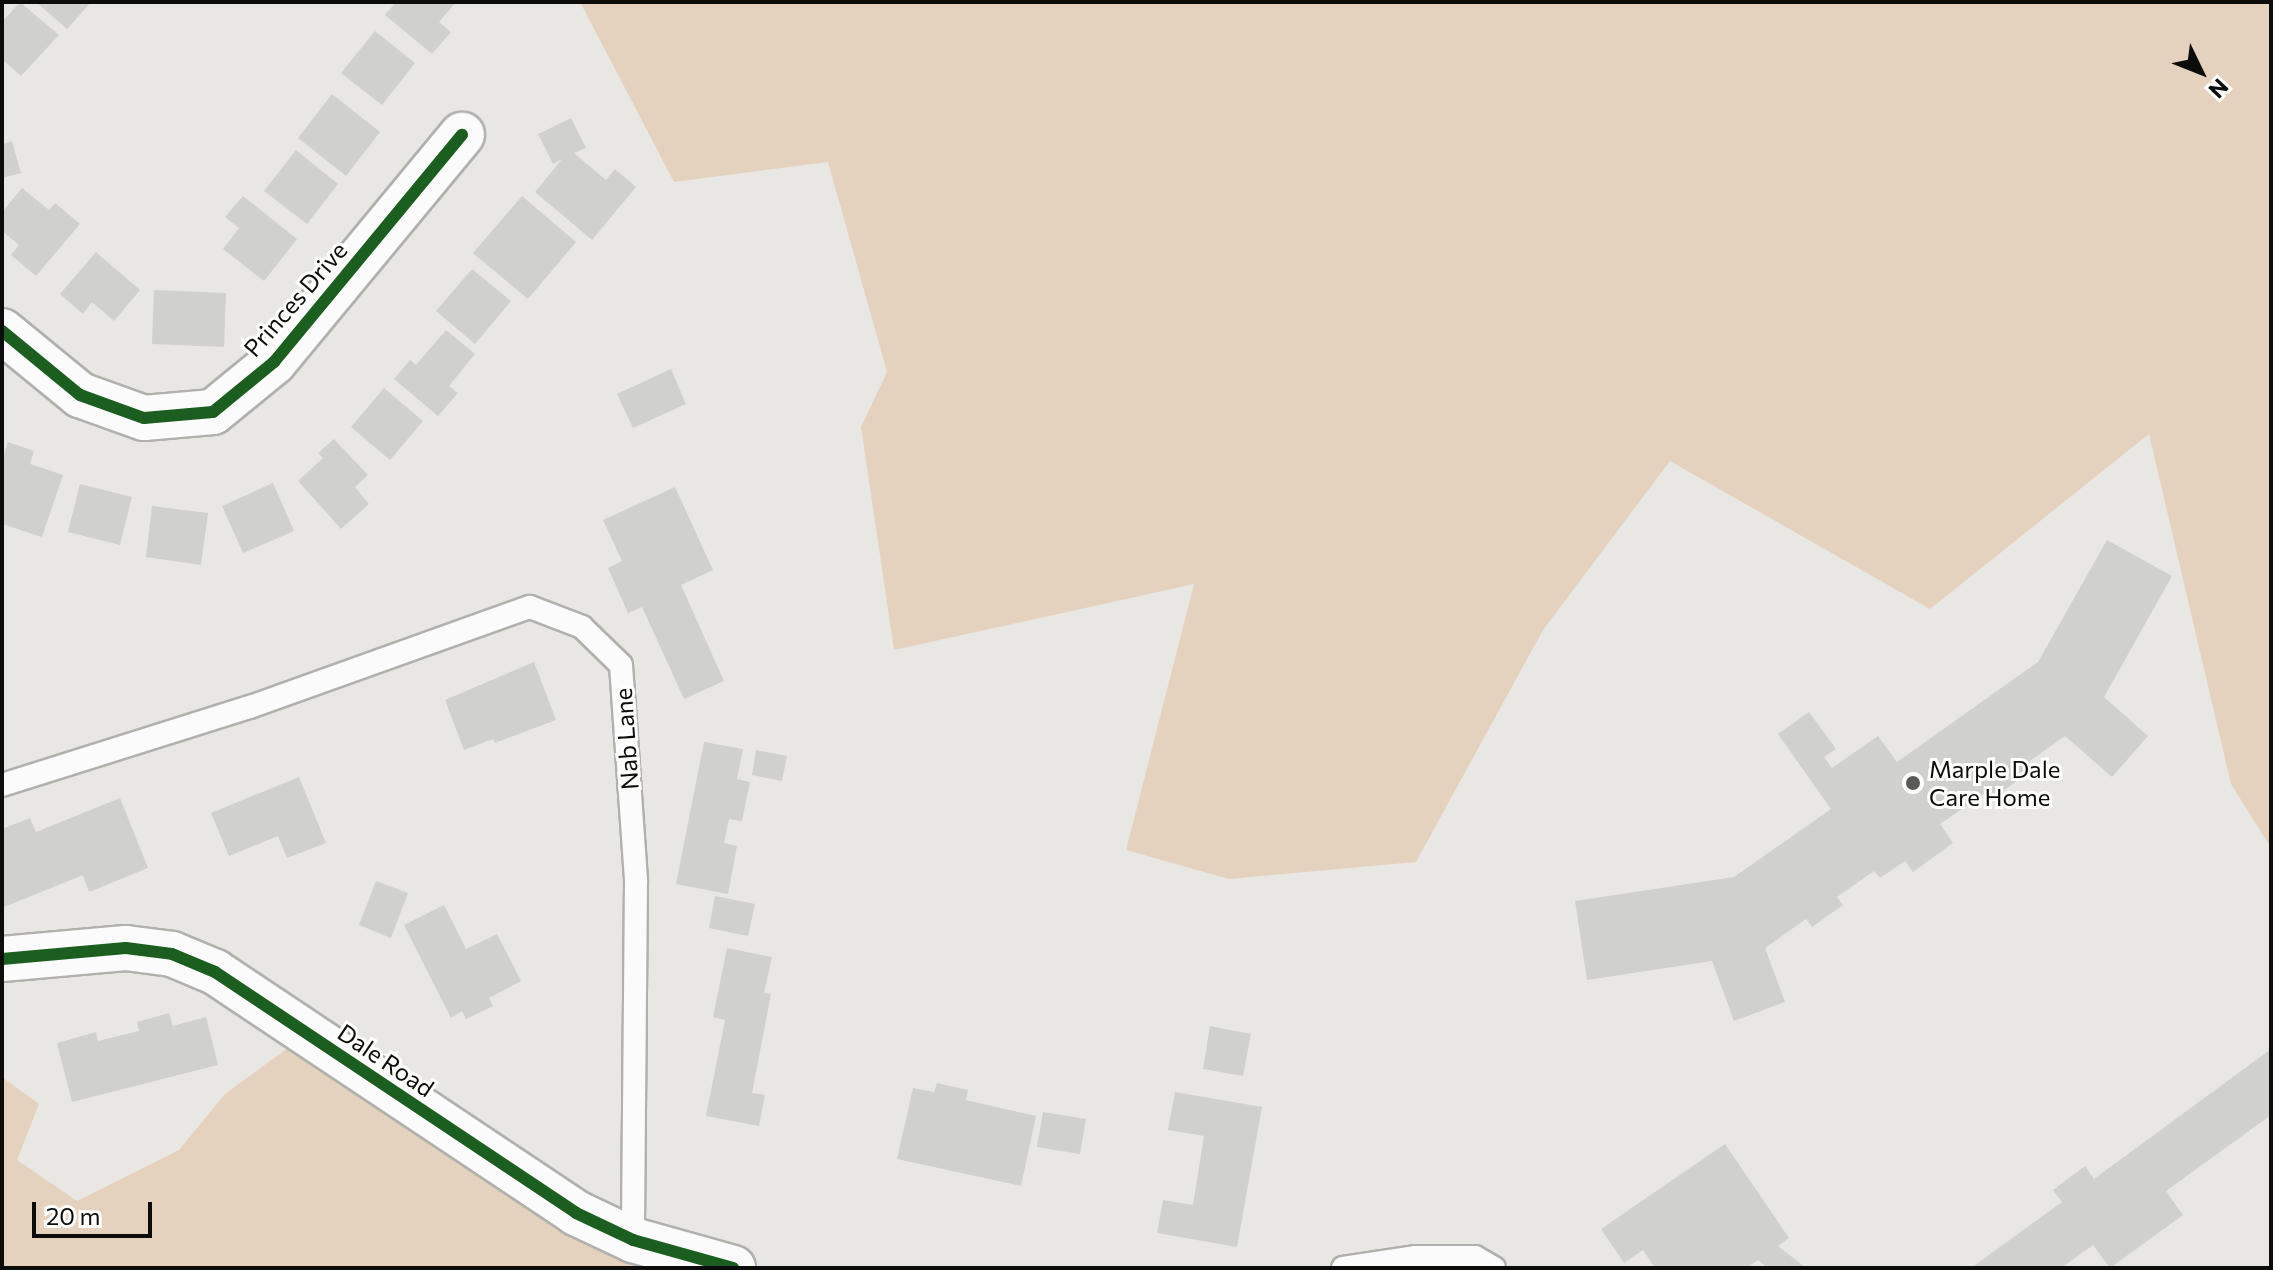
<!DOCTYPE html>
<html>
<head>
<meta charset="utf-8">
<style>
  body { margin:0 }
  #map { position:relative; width:2273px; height:1270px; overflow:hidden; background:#e8e7e3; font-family:Commissioner,sans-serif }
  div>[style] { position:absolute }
  .green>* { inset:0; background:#e5d2be }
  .building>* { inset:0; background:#d0d0cd }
  .roads { filter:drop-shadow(2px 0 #b0b0ad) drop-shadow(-2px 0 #b0b0ad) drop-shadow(0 2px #b0b0ad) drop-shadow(0 -2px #b0b0ad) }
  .lane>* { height:22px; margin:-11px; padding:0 11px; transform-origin:11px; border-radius:11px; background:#fcfbfb }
  .street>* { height:44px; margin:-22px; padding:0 22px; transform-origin:22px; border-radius:22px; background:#fcfbfb }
  .cycleway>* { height:12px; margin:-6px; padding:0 6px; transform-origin:6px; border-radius:6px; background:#1b5e20 }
  .dots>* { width:22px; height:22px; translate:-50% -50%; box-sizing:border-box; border:4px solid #fffffe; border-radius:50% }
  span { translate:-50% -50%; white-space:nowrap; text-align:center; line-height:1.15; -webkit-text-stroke:6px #fffffe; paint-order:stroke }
  .street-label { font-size:24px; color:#0c0c0a }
  .poi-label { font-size:24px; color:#0c0c0a }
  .left { translate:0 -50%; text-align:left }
  .frame { position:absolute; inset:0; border:4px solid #0c0c0a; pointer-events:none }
  .north { position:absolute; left:2161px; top:32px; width:80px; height:80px; -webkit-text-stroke:6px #fffffe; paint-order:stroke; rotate:133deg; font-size:22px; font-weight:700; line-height:32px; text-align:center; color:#0c0c0a }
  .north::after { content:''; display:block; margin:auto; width:28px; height:36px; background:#0c0c0a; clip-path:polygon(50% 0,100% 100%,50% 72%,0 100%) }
  .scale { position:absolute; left:32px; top:1202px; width:120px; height:36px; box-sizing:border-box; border:4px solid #0c0c0a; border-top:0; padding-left:10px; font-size:24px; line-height:28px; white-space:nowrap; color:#0c0c0a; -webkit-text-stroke:6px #fffffe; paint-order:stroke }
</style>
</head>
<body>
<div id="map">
  <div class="green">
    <div style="clip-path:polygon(580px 2px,2271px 2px,2271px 848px,2231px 784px,2149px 434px,1930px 609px,1670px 461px,1543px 630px,1416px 862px,1229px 879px,1126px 850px,1194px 584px,894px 650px,861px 427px,887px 372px,828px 162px,674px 182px)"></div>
    <div style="clip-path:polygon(293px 1044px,733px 1268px,2px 1268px,2px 1077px,39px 1104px,17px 1160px,77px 1201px,179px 1150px,225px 1094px)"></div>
  </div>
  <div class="building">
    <div style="clip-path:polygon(20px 2px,59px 35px,21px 76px,2px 59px,2px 22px)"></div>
    <div style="clip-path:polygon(36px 2px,91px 2px,67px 29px)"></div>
    <div style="clip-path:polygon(396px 2px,456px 2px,439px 22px,451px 32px,432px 54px,385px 15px)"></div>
    <div style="clip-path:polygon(375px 31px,415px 63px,382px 105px,341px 73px)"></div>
    <div style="clip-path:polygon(332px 94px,380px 132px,346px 176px,298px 138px)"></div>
    <div style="clip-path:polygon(571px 118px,586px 148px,574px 153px,606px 180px,615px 169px,636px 187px,592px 240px,535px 192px,562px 159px,553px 164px,538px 134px)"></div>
    <div style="clip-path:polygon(12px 141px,21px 173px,2px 178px,2px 144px)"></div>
    <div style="clip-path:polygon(296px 150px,338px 184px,307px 224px,264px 191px)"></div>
    <div style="clip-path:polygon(22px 188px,49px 210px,55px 203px,80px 224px,36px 276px,11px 255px,19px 245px,2px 231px,2px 212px)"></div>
    <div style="clip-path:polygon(243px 196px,297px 239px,264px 281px,223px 249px,239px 228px,225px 217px)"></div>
    <div style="clip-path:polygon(522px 196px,576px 242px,528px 299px,473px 253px)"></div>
    <div style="clip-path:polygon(96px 252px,140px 290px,114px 321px,92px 302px,83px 314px,60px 294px)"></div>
    <div style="clip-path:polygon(472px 269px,511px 301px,475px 344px,436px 311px)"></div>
    <div style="clip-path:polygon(154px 290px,226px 293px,224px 347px,152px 344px)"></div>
    <div style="clip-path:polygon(446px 330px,475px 354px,449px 386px,458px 393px,438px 416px,394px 379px,410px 360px,416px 365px)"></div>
    <div style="clip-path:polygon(671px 369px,686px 404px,633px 428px,617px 394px)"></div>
    <div style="clip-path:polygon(384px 388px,423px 421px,390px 460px,351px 427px)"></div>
    <div style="clip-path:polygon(334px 439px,368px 475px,355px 487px,369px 504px,341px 529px,298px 481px,323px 458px,318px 453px)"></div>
    <div style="clip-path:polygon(8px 442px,34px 451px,30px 464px,63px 475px,42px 537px,2px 524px,2px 460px)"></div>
    <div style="clip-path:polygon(273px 483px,294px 531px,243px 553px,222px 506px)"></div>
    <div style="clip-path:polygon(80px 484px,132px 497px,120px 545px,68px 532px)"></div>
    <div style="clip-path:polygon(675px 487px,713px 570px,681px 585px,724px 681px,684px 699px,642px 607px,628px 613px,608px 568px,622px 561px,603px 520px)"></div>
    <div style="clip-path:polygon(152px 506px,208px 513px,201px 565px,146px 557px)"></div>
    <div style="clip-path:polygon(2107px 540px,2172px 576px,2104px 697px,2148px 736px,2112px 777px,2065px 736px,2027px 763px,2032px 770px,1995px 797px,1990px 790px,1940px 824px,1953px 843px,1913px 872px,1905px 861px,1880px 878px,1874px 871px,1837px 897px,1843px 905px,1812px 927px,1806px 919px,1765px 948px,1785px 1002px,1734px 1021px,1712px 961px,1587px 980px,1575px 901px,1734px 877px,1831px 809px,1778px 734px,1809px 712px,1836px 749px,1824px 757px,1832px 768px,1878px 736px,1897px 762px,2038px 662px)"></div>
    <div style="clip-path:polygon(534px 662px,556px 720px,495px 743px,493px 739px,464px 750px,445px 700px)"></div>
    <div style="clip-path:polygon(704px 742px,743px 749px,737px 779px,750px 782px,742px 821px,729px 819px,724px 843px,737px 846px,728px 894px,676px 884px)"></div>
    <div style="clip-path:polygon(756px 750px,787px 756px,782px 781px,752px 775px)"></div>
    <div style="clip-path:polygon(299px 777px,326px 843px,287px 858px,278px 836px,229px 856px,211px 813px)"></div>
    <div style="clip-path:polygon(120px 798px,148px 868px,89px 892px,83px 875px,4px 907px,2px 829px,30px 818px,36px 832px)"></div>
    <div style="clip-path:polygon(376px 881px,408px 893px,391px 938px,359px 925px)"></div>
    <div style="clip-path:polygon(715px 896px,755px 904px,748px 936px,709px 928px)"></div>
    <div style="clip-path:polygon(444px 905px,466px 949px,497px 934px,521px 981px,489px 998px,493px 1006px,466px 1019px,462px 1011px,451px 1018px,404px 925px)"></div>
    <div style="clip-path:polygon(727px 948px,772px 957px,764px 993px,771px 994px,752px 1093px,765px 1095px,759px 1126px,706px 1116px,725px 1020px,713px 1017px)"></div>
    <div style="clip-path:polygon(169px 1013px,173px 1026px,206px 1017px,218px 1065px,72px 1102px,57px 1043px,96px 1032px,98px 1041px,139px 1031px,137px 1022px)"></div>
    <div style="clip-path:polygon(1210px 1026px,1251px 1034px,1243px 1076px,1203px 1069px)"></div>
    <div style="clip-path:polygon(2271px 1049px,2271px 1115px,2166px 1191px,2183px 1215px,2110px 1268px,2093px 1245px,2061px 1268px,1971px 1268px,2062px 1202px,2053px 1190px,2085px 1166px,2094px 1179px)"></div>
    <div style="clip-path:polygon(937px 1083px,968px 1090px,966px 1100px,1036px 1116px,1021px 1186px,897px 1159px,913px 1088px,934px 1092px)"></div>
    <div style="clip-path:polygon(1175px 1092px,1262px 1107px,1237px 1247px,1157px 1233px,1163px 1200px,1193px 1205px,1204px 1136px,1168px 1130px)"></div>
    <div style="clip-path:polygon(1043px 1112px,1086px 1119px,1080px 1154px,1037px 1147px)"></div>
    <div style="clip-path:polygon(1725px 1144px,1789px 1238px,1778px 1246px,1806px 1268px,1768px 1268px,1758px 1260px,1746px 1268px,1655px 1268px,1643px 1250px,1624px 1263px,1601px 1229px)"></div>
  </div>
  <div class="roads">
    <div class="lane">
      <div style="left:2px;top:785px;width:260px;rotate:-17.5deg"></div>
      <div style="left:250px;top:707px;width:297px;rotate:-19.7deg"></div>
      <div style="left:530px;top:607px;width:56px;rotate:21deg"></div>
      <div style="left:582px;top:627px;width:54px;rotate:44.3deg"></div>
      <div style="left:621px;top:665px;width:217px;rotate:86deg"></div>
      <div style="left:636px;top:881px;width:359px;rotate:90.5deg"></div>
      <div style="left:1343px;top:1268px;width:74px;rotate:-8.6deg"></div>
      <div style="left:1416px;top:1257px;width:59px"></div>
      <div style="left:1475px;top:1257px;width:22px;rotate:30deg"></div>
    </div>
    <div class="street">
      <div style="left:2px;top:331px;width:101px;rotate:39.4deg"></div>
      <div style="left:80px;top:395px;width:68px;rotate:19.8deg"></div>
      <div style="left:144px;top:418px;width:69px;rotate:-5deg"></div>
      <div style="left:213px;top:412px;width:79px;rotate:-39.3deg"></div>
      <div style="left:274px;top:362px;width:295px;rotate:-50.4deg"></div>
      <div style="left:2px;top:959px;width:124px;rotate:-5.1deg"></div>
      <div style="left:126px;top:948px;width:46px;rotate:7.4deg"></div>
      <div style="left:172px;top:954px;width:47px;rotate:22.7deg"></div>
      <div style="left:215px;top:972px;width:434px;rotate:33.7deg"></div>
      <div style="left:576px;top:1213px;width:63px;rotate:25.3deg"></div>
      <div style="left:633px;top:1240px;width:104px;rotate:15.6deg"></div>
    </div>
  </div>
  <div class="cycleway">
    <div style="left:2px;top:331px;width:101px;rotate:39.4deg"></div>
    <div style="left:80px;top:395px;width:68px;rotate:19.8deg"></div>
    <div style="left:144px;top:418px;width:69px;rotate:-5deg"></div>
    <div style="left:213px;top:412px;width:79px;rotate:-39.3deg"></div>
    <div style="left:274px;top:362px;width:295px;rotate:-50.4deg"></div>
    <div style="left:2px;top:959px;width:124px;rotate:-5.1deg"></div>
    <div style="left:126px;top:948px;width:46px;rotate:7.4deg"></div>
    <div style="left:172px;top:954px;width:47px;rotate:22.7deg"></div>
    <div style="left:215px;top:972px;width:434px;rotate:33.7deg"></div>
    <div style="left:576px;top:1213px;width:63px;rotate:25.3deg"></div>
    <div style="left:633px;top:1240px;width:104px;rotate:15.6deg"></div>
  </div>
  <div class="dots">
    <div style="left:1913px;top:783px;background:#595956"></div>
  </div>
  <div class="street-label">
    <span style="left:295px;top:299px;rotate:-49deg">Princes Drive</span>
    <span style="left:626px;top:739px;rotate:-94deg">Nab Lane</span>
    <span style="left:386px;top:1060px;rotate:34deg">Dale Road</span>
  </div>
  <div class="poi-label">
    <span class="left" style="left:1929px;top:783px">Marple Dale<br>Care Home</span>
  </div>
  <div class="frame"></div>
  <div class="north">N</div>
  <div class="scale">20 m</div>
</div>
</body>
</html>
